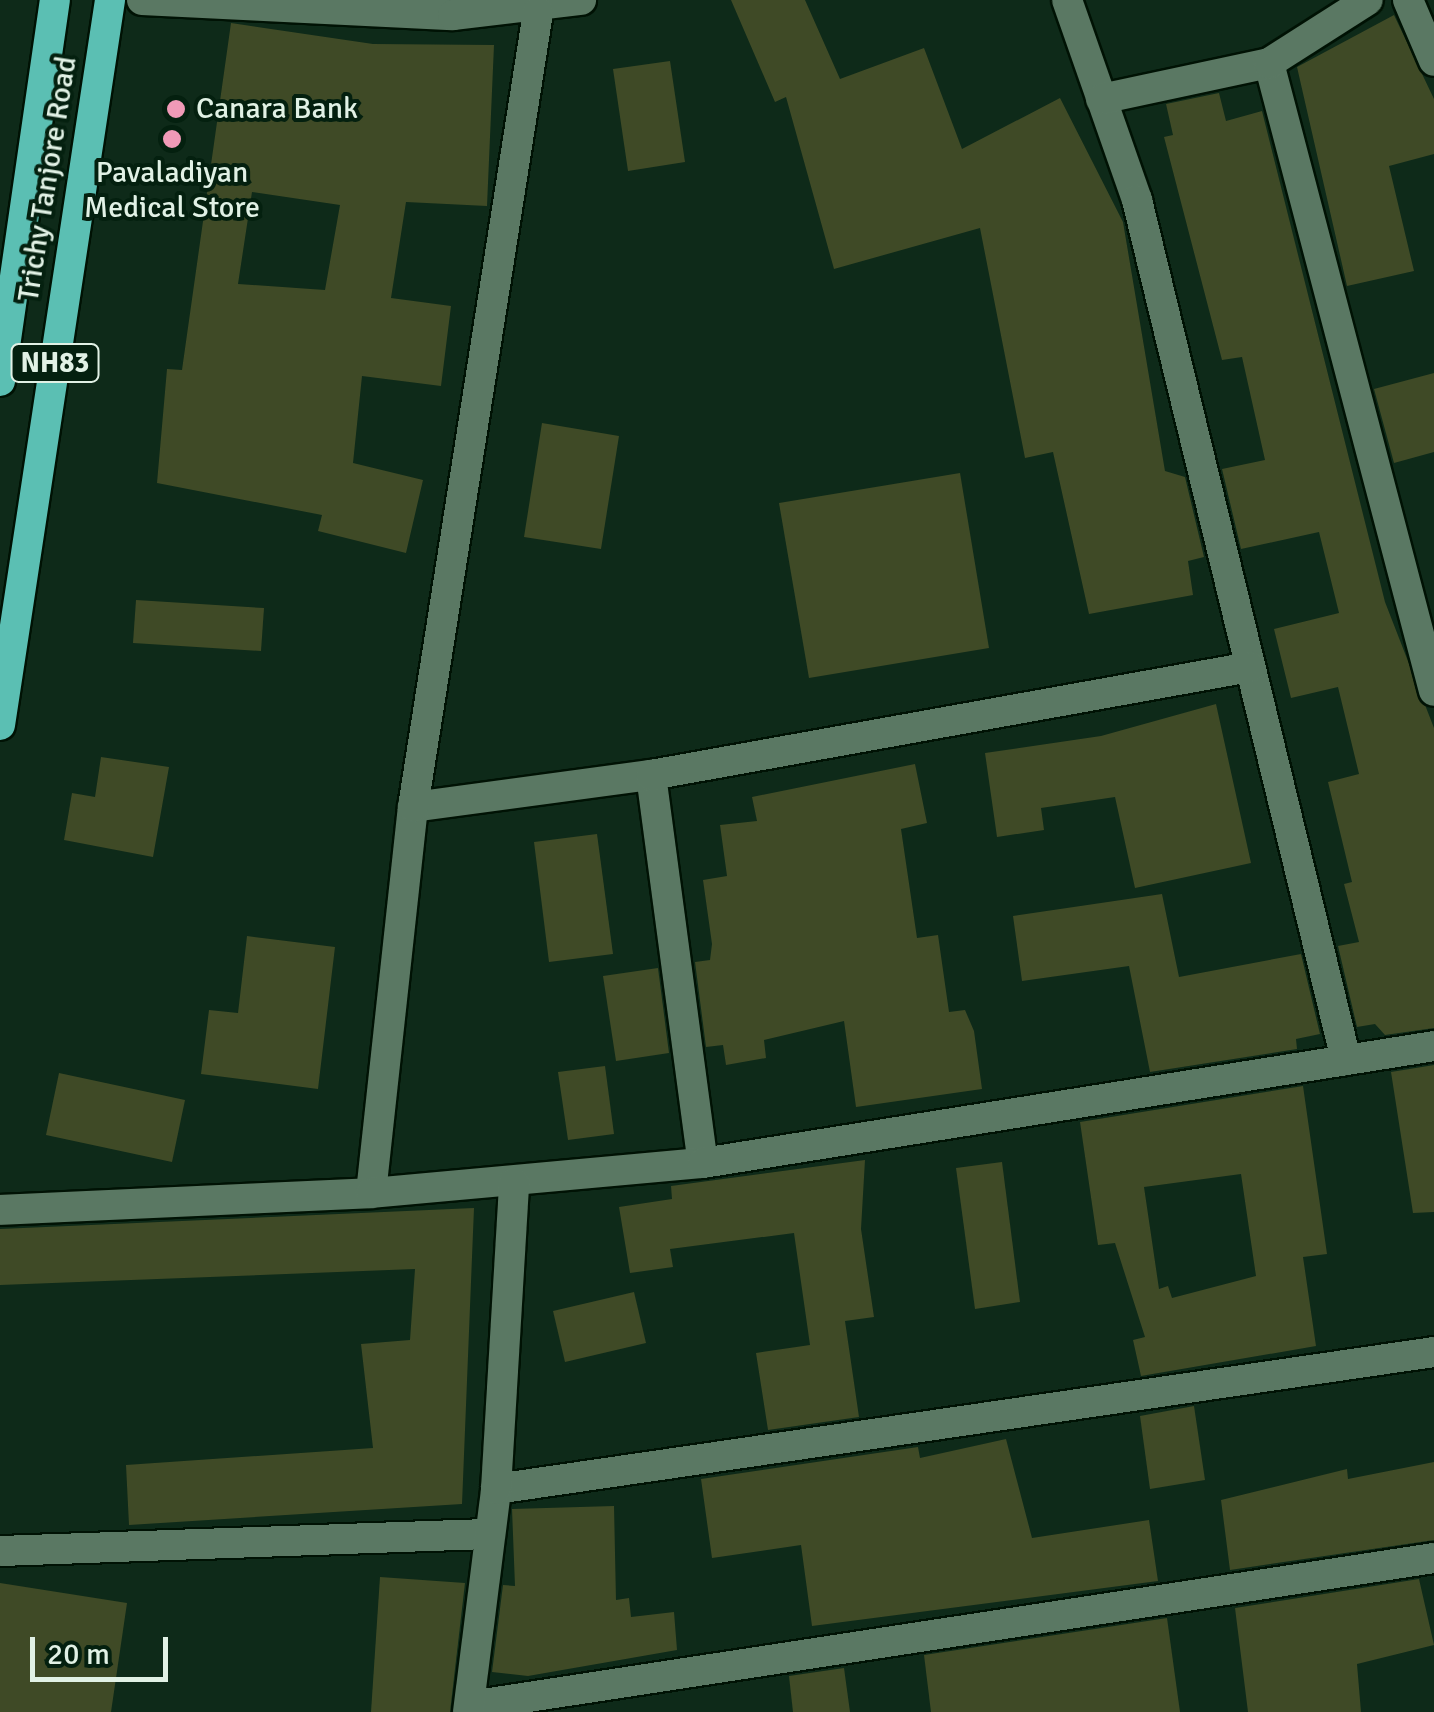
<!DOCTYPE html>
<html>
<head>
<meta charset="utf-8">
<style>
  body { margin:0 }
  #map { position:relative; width:1434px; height:1712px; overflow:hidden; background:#0e2a19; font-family:Signika,sans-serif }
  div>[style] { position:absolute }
  .building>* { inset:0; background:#3f4a26 }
  .roads { filter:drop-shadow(2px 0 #001204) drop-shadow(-2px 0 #001204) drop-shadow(0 2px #001204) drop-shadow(0 -2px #001204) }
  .minor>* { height:30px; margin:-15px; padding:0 15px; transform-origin:15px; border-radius:15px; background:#5a7863 }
  .highway>* { height:30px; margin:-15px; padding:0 15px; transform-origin:15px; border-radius:15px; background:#5bbfb3 }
  .dots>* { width:28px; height:28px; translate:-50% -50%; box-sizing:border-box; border:5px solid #04200f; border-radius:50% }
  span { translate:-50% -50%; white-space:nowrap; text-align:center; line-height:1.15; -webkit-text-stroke:8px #04200f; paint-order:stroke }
  .shield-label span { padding:2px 8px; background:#04200f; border:2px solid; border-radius:8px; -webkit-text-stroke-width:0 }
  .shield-label { font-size:28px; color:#e1f1e5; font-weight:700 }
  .poi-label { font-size:30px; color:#e1f1e5 }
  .left { translate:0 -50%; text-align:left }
  .street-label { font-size:30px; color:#e1f1e5 }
  .scale { position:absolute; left:30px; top:1637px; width:138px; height:45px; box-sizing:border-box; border:5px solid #e1f1e5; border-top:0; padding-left:12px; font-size:30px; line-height:35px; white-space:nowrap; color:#e1f1e5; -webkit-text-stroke:8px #04200f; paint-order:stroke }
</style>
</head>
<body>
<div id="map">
  <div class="building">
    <div style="clip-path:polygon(731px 0,805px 0,840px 79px,924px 48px,962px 149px,1060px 98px,1123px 222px,1165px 471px,1185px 477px,1204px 557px,1188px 561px,1193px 595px,1089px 614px,1053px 452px,1025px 458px,980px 228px,834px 269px,786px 97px,775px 102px)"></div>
    <div style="clip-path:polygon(1394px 15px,1434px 99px,1434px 154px,1389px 166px,1414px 271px,1347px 286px,1297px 67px)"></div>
    <div style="clip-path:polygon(evenodd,231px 23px,373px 44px,494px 45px,487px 206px,406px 202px,391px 298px,451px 306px,441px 386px,362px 376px,353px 463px,423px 480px,406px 553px,318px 531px,322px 515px,157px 483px,167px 369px,182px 370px,231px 23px,252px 192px,340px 205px,325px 290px,238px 284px,252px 192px)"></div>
    <div style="clip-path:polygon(670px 61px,685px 162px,628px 171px,613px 69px)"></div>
    <div style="clip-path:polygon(1219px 93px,1226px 121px,1262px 111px,1385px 602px,1434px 728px,1434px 1028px,1385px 1035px,1375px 1024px,1357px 1027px,1338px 946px,1359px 942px,1344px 884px,1352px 882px,1328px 782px,1359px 774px,1338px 687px,1291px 698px,1274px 629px,1339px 613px,1319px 532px,1241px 549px,1222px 469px,1265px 460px,1242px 357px,1222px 360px,1164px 137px,1173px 135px,1166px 104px)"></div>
    <div style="clip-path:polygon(1434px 373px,1434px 452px,1394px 463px,1374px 389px)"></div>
    <div style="clip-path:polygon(542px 423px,619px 436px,601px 549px,524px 537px)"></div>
    <div style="clip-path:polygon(960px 473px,989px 648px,809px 678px,779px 503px)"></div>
    <div style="clip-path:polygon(136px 600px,264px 608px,261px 651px,133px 643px)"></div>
    <div style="clip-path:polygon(1216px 704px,1251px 863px,1135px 888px,1115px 797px,1041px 808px,1044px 830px,997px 837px,985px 753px,1101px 736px)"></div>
    <div style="clip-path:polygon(101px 757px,169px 767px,153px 857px,64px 840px,72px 793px,95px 797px)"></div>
    <div style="clip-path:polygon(915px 764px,927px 823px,901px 829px,917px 938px,938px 935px,949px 1012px,965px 1010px,974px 1031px,982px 1089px,856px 1107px,844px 1021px,764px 1040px,766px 1058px,726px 1065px,723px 1045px,706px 1047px,695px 962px,710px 960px,712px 944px,703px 880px,727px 876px,720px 825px,757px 821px,752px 797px)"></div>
    <div style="clip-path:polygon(597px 834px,613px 954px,549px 962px,534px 842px)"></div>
    <div style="clip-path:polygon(1162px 894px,1179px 977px,1301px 954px,1320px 1034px,1296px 1039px,1297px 1049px,1150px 1072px,1129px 966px,1022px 981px,1013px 916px)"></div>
    <div style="clip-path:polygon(247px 936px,335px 947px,318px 1089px,201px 1074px,209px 1010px,238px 1013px)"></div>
    <div style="clip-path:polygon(658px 968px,669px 1053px,616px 1061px,603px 976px)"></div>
    <div style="clip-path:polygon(1434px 1065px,1434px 1212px,1413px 1213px,1391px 1072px)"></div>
    <div style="clip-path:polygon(605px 1066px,614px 1134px,568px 1140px,558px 1072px)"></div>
    <div style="clip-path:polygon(59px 1073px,185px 1100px,172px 1162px,46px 1135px)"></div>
    <div style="clip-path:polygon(evenodd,1303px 1086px,1327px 1254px,1303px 1257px,1316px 1346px,1141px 1376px,1133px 1340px,1145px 1337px,1115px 1243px,1098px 1245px,1080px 1122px,1303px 1086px,1241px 1174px,1256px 1276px,1172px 1298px,1168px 1286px,1159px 1289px,1144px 1187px,1241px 1174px)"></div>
    <div style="clip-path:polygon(865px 1160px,861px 1229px,874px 1317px,845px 1321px,859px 1417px,768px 1430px,756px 1353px,810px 1345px,794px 1233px,670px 1249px,673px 1267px,630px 1273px,619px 1207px,672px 1199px,671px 1186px)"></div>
    <div style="clip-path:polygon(1002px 1162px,1020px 1302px,975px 1309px,956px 1168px)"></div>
    <div style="clip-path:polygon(474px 1208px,462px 1504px,129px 1525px,126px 1465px,373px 1448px,361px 1344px,410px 1340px,415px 1269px,0 1285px,0 1229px)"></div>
    <div style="clip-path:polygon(634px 1292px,646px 1343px,565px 1362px,553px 1311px)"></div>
    <div style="clip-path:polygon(1194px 1406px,1205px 1480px,1150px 1489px,1140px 1416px)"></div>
    <div style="clip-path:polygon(1006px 1439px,1032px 1538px,1149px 1520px,1158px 1581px,812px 1626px,801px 1545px,712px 1558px,701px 1479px,918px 1447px,920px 1458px)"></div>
    <div style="clip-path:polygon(1434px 1462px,1434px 1540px,1230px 1570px,1221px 1500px,1347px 1469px,1348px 1479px)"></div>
    <div style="clip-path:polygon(614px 1506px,616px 1600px,629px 1598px,631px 1617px,674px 1612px,677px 1650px,528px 1676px,492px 1672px,503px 1585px,515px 1586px,512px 1509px)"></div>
    <div style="clip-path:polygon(380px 1577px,465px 1583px,450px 1712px,371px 1712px)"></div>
    <div style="clip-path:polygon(1419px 1579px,1434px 1645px,1357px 1664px,1361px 1712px,1248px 1712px,1235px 1608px)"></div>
    <div style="clip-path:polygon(0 1583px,127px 1603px,111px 1712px,0 1712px)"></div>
    <div style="clip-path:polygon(1167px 1618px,1180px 1712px,931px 1712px,924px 1655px)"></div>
    <div style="clip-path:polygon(844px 1668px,850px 1712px,793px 1712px,789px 1676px)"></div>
  </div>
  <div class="roads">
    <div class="minor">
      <div style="left:142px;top:0;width:311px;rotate:2.8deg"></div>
      <div style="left:453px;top:15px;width:129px;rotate:-6.7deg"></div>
      <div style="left:1067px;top:0;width:212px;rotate:70.7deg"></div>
      <div style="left:1137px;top:200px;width:885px;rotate:76.34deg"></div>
      <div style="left:1408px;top:0;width:66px;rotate:66.9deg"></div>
      <div style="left:1269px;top:63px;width:649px;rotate:75.28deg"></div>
      <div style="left:1101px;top:99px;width:172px;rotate:-12.1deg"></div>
      <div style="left:1269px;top:63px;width:117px;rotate:-32.5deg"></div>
      <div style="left:651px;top:775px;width:391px;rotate:82.4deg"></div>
      <div style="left:413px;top:807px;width:240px;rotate:-7.7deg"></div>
      <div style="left:651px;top:775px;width:609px;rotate:-10.22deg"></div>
      <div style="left:371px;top:1193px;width:388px;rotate:-83.8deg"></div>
      <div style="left:413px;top:807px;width:805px;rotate:-81.06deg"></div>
      <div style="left:0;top:1210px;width:371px;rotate:-2.6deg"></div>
      <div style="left:371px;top:1193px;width:333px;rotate:-5.2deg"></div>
      <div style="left:703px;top:1163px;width:740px;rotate:-9.09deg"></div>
      <div style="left:496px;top:1489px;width:948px;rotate:-8.31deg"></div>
      <div style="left:0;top:1551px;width:490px;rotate:-2deg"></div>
      <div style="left:470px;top:1706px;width:975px;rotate:-8.73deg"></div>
      <div style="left:468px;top:1712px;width:225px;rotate:-82.8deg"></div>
      <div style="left:496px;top:1489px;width:307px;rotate:-86.6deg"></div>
    </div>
    <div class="highway">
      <div style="left:0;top:381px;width:385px;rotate:-81.8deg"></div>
      <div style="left:0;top:725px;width:733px;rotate:-81.37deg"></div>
    </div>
  </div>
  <div class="dots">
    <div style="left:176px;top:109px;background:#f09ab7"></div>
    <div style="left:172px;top:139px;background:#f09ab7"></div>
  </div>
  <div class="shield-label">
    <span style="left:55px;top:363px">NH83</span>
  </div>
  <div class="poi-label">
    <span class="left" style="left:196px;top:109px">Canara Bank</span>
    <span style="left:172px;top:190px">Pavaladiyan<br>Medical Store</span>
  </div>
  <div class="street-label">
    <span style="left:48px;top:179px;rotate:-81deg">Trichy Tanjore Road</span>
  </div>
  <div class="scale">20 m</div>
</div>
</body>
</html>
